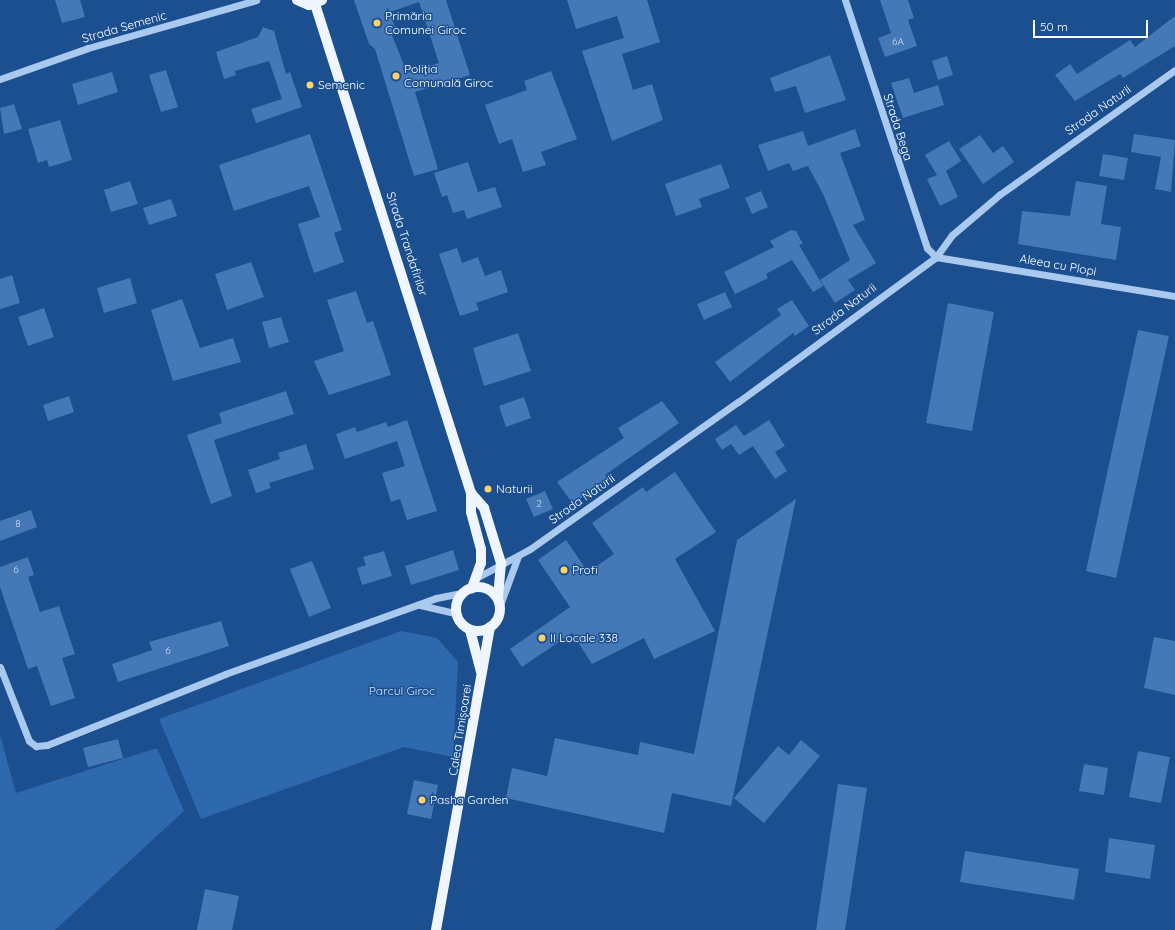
<!DOCTYPE html>
<html>
<head>
<meta charset="utf-8">
<style>
  body { margin:0 }
  #map { position:relative; width:1175px; height:930px; overflow:hidden; background:#1b4f8f; font-family:Quicksand,sans-serif }
  div>[style] { position:absolute }
  .green>* { inset:0; background:#2e69ad }
  .building>* { inset:0; background:#4478b7 }
  .minor>* { height:7px; margin:-3.5px; padding:0 3.5px; transform-origin:3.5px; border-radius:3.5px; background:#a9c9ee }
  .major>* { height:10px; margin:-5px; padding:0 5px; transform-origin:5px; border-radius:5px; background:#f0f6ff }
  .major>.ring { margin:-5px; padding:0; box-sizing:content-box; background:none; border:10px solid #f0f6ff; border-radius:50% }
  .dots>* { width:11px; height:11px; translate:-50% -50%; box-sizing:border-box; border:2px solid #1b4f8f; border-radius:50% }
  span { translate:-50% -50%; white-space:nowrap; text-align:center; line-height:1.15; -webkit-text-stroke:3px #1b4f8f; paint-order:stroke }
  .number-label { font-size:10px; color:#d0dded }
  .number-label span { -webkit-text-stroke-width:0 }
  .poi-label { font-size:12px; color:#fff }
  .left { translate:0 -50%; text-align:left }
  .street-label { font-size:12px; color:#fff }
  .park-label { font-size:12px; color:#cfe3fa }
  .scale { position:absolute; left:1033px; top:20px; width:115px; height:18px; box-sizing:border-box; border:2px solid #fff; border-top:0; padding-left:5px; font-size:12px; line-height:14px; white-space:nowrap; color:#fff; -webkit-text-stroke:3px #1b4f8f; paint-order:stroke }
</style>
</head>
<body>
<div id="map">
  <div class="green">
    <div style="clip-path:polygon(401px 631px,437px 638px,458px 662px,453px 757px,404px 747px,201px 819px,159px 719px)"></div>
    <div style="clip-path:polygon(0 735px,16px 793px,157px 748px,184px 811px,55px 930px,0 930px)"></div>
  </div>
  <div class="building">
    <div style="clip-path:polygon(55px 0,80px 0,85px 17px,62px 23px)"></div>
    <div style="clip-path:polygon(evenodd,354px 0,446px 0,470px 75px,415px 92px,438px 169px,414px 176px,375px 49px,369px 44px,354px 0,419px 2px,439px 63px,407px 73px,392px 35px,397px 34px,390px 12px,419px 2px)"></div>
    <div style="clip-path:polygon(567px 0,647px 0,660px 42px,622px 54px,633px 90px,652px 84px,663px 120px,612px 141px,582px 51px,624px 38px,617px 16px,576px 29px)"></div>
    <div style="clip-path:polygon(880px 0,908px 0,914px 18px,908px 20px,917px 46px,885px 57px,878px 38px,891px 33px)"></div>
    <div style="clip-path:polygon(1175px 16px,1175px 46px,1123px 78px,1120px 74px,1075px 101px,1055px 75px,1070px 64px,1077px 74px,1130px 40px,1135px 47px)"></div>
    <div style="clip-path:polygon(263px 27px,274px 31px,286px 74px,290px 72px,302px 107px,256px 123px,251px 109px,282px 99px,269px 61px,235px 71px,236px 75px,224px 79px,216px 52px,258px 37px)"></div>
    <div style="clip-path:polygon(830px 55px,846px 100px,805px 113px,796px 86px,775px 92px,770px 78px)"></div>
    <div style="clip-path:polygon(947px 56px,953px 75px,938px 80px,932px 61px)"></div>
    <div style="clip-path:polygon(166px 70px,178px 107px,161px 112px,149px 75px)"></div>
    <div style="clip-path:polygon(551px 71px,577px 139px,541px 152px,546px 165px,523px 172px,512px 139px,499px 144px,485px 105px,527px 90px,524px 81px)"></div>
    <div style="clip-path:polygon(112px 72px,118px 92px,78px 105px,72px 84px)"></div>
    <div style="clip-path:polygon(909px 78px,914px 93px,938px 85px,944px 105px,903px 118px,891px 83px)"></div>
    <div style="clip-path:polygon(14px 104px,22px 129px,4px 134px,0 108px)"></div>
    <div style="clip-path:polygon(60px 120px,72px 160px,49px 167px,47px 160px,38px 163px,28px 129px)"></div>
    <div style="clip-path:polygon(855px 129px,861px 146px,840px 153px,865px 220px,853px 225px,876px 263px,848px 280px,855px 290px,835px 303px,820px 280px,850px 260px,823px 194px,808px 166px,793px 171px,789px 163px,768px 171px,758px 145px,803px 131px,808px 146px)"></div>
    <div style="clip-path:polygon(310px 134px,342px 230px,334px 233px,344px 262px,314px 273px,298px 224px,320px 217px,309px 186px,234px 211px,219px 165px)"></div>
    <div style="clip-path:polygon(1134px 134px,1175px 140px,1171px 192px,1155px 189px,1161px 157px,1131px 152px)"></div>
    <div style="clip-path:polygon(980px 135px,993px 153px,1003px 146px,1014px 162px,983px 184px,959px 149px)"></div>
    <div style="clip-path:polygon(949px 141px,961px 161px,946px 171px,958px 197px,940px 206px,927px 179px,937px 175px,925px 155px)"></div>
    <div style="clip-path:polygon(1103px 154px,1128px 158px,1124px 180px,1099px 176px)"></div>
    <div style="clip-path:polygon(468px 162px,478px 192px,495px 187px,502px 207px,467px 219px,464px 210px,453px 213px,447px 195px,442px 197px,434px 173px)"></div>
    <div style="clip-path:polygon(721px 164px,730px 188px,699px 199px,702px 207px,676px 216px,665px 184px)"></div>
    <div style="clip-path:polygon(130px 181px,138px 204px,111px 212px,104px 190px)"></div>
    <div style="clip-path:polygon(1076px 181px,1107px 186px,1101px 224px,1121px 227px,1116px 260px,1018px 244px,1022px 211px,1070px 216px)"></div>
    <div style="clip-path:polygon(761px 191px,768px 207px,752px 214px,745px 198px)"></div>
    <div style="clip-path:polygon(171px 199px,177px 216px,149px 225px,143px 208px)"></div>
    <div style="clip-path:polygon(791px 230px,796px 231px,803px 244px,799px 245px,823px 286px,813px 292px,792px 260px,766px 274px,768px 278px,735px 294px,724px 272px,774px 247px,770px 241px)"></div>
    <div style="clip-path:polygon(457px 248px,462px 263px,478px 257px,485px 276px,501px 270px,508px 292px,476px 303px,479px 310px,460px 316px,439px 254px)"></div>
    <div style="clip-path:polygon(251px 262px,264px 297px,227px 310px,215px 274px)"></div>
    <div style="clip-path:polygon(12px 275px,20px 303px,0 309px,0 279px)"></div>
    <div style="clip-path:polygon(130px 278px,137px 303px,104px 313px,97px 288px)"></div>
    <div style="clip-path:polygon(356px 291px,367px 323px,373px 321px,391px 375px,329px 395px,314px 361px,344px 351px,327px 300px)"></div>
    <div style="clip-path:polygon(725px 292px,732px 307px,704px 320px,697px 304px)"></div>
    <div style="clip-path:polygon(182px 299px,200px 348px,233px 338px,241px 362px,173px 381px,151px 310px)"></div>
    <div style="clip-path:polygon(792px 300px,809px 326px,795px 336px,793px 333px,730px 382px,715px 362px,781px 315px,777px 309px)"></div>
    <div style="clip-path:polygon(948px 303px,994px 312px,972px 431px,926px 423px)"></div>
    <div style="clip-path:polygon(44px 308px,54px 337px,28px 346px,18px 317px)"></div>
    <div style="clip-path:polygon(281px 317px,289px 342px,269px 348px,262px 322px)"></div>
    <div style="clip-path:polygon(1138px 330px,1169px 336px,1116px 578px,1086px 571px)"></div>
    <div style="clip-path:polygon(518px 333px,531px 371px,484px 386px,473px 348px)"></div>
    <div style="clip-path:polygon(286px 391px,294px 414px,214px 440px,232px 496px,211px 504px,187px 435px,222px 423px,219px 413px)"></div>
    <div style="clip-path:polygon(69px 396px,74px 412px,48px 421px,43px 405px)"></div>
    <div style="clip-path:polygon(524px 397px,531px 418px,506px 427px,499px 406px)"></div>
    <div style="clip-path:polygon(662px 401px,679px 423px,605px 475px,608px 479px,573px 504px,557px 482px,624px 438px,618px 428px)"></div>
    <div style="clip-path:polygon(407px 420px,437px 511px,407px 520px,400px 499px,391px 502px,382px 473px,405px 466px,397px 441px,345px 459px,336px 434px,355px 427px,357px 432px,386px 422px,388px 427px)"></div>
    <div style="clip-path:polygon(769px 420px,785px 446px,775px 452px,787px 471px,775px 479px,753px 446px,739px 455px,731px 444px,722px 450px,715px 439px,736px 425px,744px 436px)"></div>
    <div style="clip-path:polygon(306px 444px,314px 469px,269px 483px,271px 488px,256px 493px,248px 470px,280px 459px,278px 453px)"></div>
    <div style="clip-path:polygon(675px 472px,716px 532px,675px 559px,715px 631px,654px 659px,644px 638px,592px 664px,572px 633px,522px 667px,510px 649px,570px 607px,538px 560px,566px 540px,588px 572px,614px 554px,592px 523px,643px 487px,646px 492px)"></div>
    <div style="clip-path:polygon(545px 491px,553px 509px,534px 517px,526px 499px)"></div>
    <div style="clip-path:polygon(796px 499px,731px 806px,672px 793px,664px 833px,506px 798px,512px 768px,547px 776px,555px 738px,638px 755px,640px 742px,694px 754px,737px 540px)"></div>
    <div style="clip-path:polygon(31px 510px,37px 527px,0 541px,0 521px)"></div>
    <div style="clip-path:polygon(453px 550px,459px 570px,411px 585px,405px 566px)"></div>
    <div style="clip-path:polygon(384px 551px,392px 576px,362px 585px,357px 568px,366px 565px,363px 557px)"></div>
    <div style="clip-path:polygon(28px 557px,34px 575px,28px 577px,40px 612px,59px 606px,75px 654px,62px 658px,75px 698px,51px 706px,37px 666px,28px 669px,0 587px,0 567px)"></div>
    <div style="clip-path:polygon(312px 561px,331px 608px,309px 617px,290px 569px)"></div>
    <div style="clip-path:polygon(221px 621px,229px 646px,118px 682px,112px 664px,152px 650px,149px 642px)"></div>
    <div style="clip-path:polygon(1154px 637px,1175px 641px,1175px 695px,1144px 688px)"></div>
    <div style="clip-path:polygon(118px 739px,123px 758px,88px 767px,83px 748px)"></div>
    <div style="clip-path:polygon(801px 740px,820px 756px,764px 823px,734px 798px,778px 746px,789px 755px)"></div>
    <div style="clip-path:polygon(1138px 751px,1170px 757px,1161px 803px,1129px 797px)"></div>
    <div style="clip-path:polygon(1084px 764px,1108px 768px,1104px 795px,1079px 791px)"></div>
    <div style="clip-path:polygon(414px 780px,438px 785px,431px 819px,407px 814px)"></div>
    <div style="clip-path:polygon(838px 784px,867px 788px,845px 930px,816px 930px)"></div>
    <div style="clip-path:polygon(1109px 838px,1155px 845px,1150px 879px,1105px 872px)"></div>
    <div style="clip-path:polygon(965px 851px,1079px 869px,1074px 900px,960px 882px)"></div>
    <div style="clip-path:polygon(205px 889px,239px 896px,232px 930px,197px 930px)"></div>
  </div>
  <div class="minor">
    <div style="left:845px;top:0;width:261px;rotate:71.7deg"></div>
    <div style="left:927px;top:248px;width:13px;rotate:45deg"></div>
    <div style="left:0;top:79px;width:93px;rotate:-19.4deg"></div>
    <div style="left:88px;top:48px;width:175px;rotate:-15.9deg"></div>
    <div style="left:936px;top:257px;width:242px;rotate:9.3deg"></div>
    <div style="left:478px;top:577px;width:59px;rotate:-28.3deg"></div>
    <div style="left:530px;top:549px;width:255px;rotate:-35.3deg"></div>
    <div style="left:738px;top:402px;width:245px;rotate:-36.2deg"></div>
    <div style="left:936px;top:257px;width:27px;rotate:-54deg"></div>
    <div style="left:952px;top:235px;width:62px;rotate:-40.4deg"></div>
    <div style="left:999px;top:195px;width:216px;rotate:-35.4deg"></div>
    <div style="left:420px;top:605px;width:37px;rotate:13deg"></div>
    <div style="left:500px;top:605px;width:52px;rotate:-69.8deg"></div>
    <div style="left:0;top:667px;width:79px;rotate:68.6deg"></div>
    <div style="left:29px;top:741px;width:9px;rotate:36deg"></div>
    <div style="left:36px;top:746px;width:11px;rotate:-5deg"></div>
    <div style="left:47px;top:745px;width:192px;rotate:-21.7deg"></div>
    <div style="left:225px;top:674px;width:224px;rotate:-19.8deg"></div>
    <div style="left:436px;top:598px;width:26px;rotate:-11deg"></div>
  </div>
  <div class="major">
    <div style="left:297px;top:0;width:13px;rotate:23deg"></div>
    <div style="left:309px;top:5px;width:14px;rotate:-21deg"></div>
    <div style="left:315px;top:4px;width:513px;rotate:72.31deg"></div>
    <div style="left:471px;top:493px;width:19px;rotate:90deg"></div>
    <div style="left:471px;top:512px;width:38px;rotate:75deg"></div>
    <div style="left:481px;top:549px;width:14px;rotate:90deg"></div>
    <div style="left:481px;top:563px;width:27px;rotate:110deg"></div>
    <div style="left:471px;top:493px;width:20px;rotate:49deg"></div>
    <div style="left:484px;top:508px;width:58px;rotate:72.8deg"></div>
    <div style="left:501px;top:563px;width:35px;rotate:95deg"></div>
    <div class="ring" style="left:456px;top:587px;width:34px;height:34px"></div>
    <div style="left:470px;top:630px;width:43px;rotate:75.3deg"></div>
    <div style="left:436px;top:930px;width:308px;rotate:-79.9deg"></div>
  </div>
  <div class="dots">
    <div style="left:377px;top:23px;background:#ffd166"></div>
    <div style="left:396px;top:76px;background:#ffd166"></div>
    <div style="left:310px;top:85px;background:#ffd166"></div>
    <div style="left:488px;top:489px;background:#ffd166"></div>
    <div style="left:564px;top:570px;background:#ffd166"></div>
    <div style="left:542px;top:638px;background:#ffd166"></div>
    <div style="left:422px;top:800px;background:#ffd166"></div>
  </div>
  <div class="number-label">
    <span style="left:898px;top:42px">6A</span>
    <span style="left:539px;top:504px">2</span>
    <span style="left:18px;top:524px">8</span>
    <span style="left:16px;top:570px">6</span>
    <span style="left:168px;top:651px">6</span>
  </div>
  <div class="poi-label">
    <span class="left" style="left:385px;top:23px">Primăria<br>Comunei Giroc</span>
    <span class="left" style="left:404px;top:76px">Poliția<br>Comunală Giroc</span>
    <span class="left" style="left:318px;top:85px">Semenic</span>
    <span class="left" style="left:496px;top:489px">Naturii</span>
    <span class="left" style="left:572px;top:570px">Profi</span>
    <span class="left" style="left:550px;top:638px">Il Locale 338</span>
    <span class="left" style="left:430px;top:800px">Pasha Garden</span>
  </div>
  <div class="street-label">
    <span style="left:124px;top:27px;rotate:-16deg">Strada Semenic</span>
    <span style="left:1098px;top:110px;rotate:-35deg">Strada Naturii</span>
    <span style="left:898px;top:127px;rotate:72deg">Strada Bega</span>
    <span style="left:407px;top:244px;rotate:72deg">Strada Trandafirilor</span>
    <span style="left:1058px;top:265px;rotate:10deg">Aleea cu Plopi</span>
    <span style="left:844px;top:309px;rotate:-37deg">Strada Naturii</span>
    <span style="left:582px;top:499px;rotate:-35deg">Strada Naturii</span>
    <span style="left:460px;top:730px;rotate:-81deg">Calea Timișoarei</span>
  </div>
  <div class="park-label">
    <span style="left:402px;top:691px">Parcul Giroc</span>
  </div>
  <div class="scale">50 m</div>
</div>
</body>
</html>
